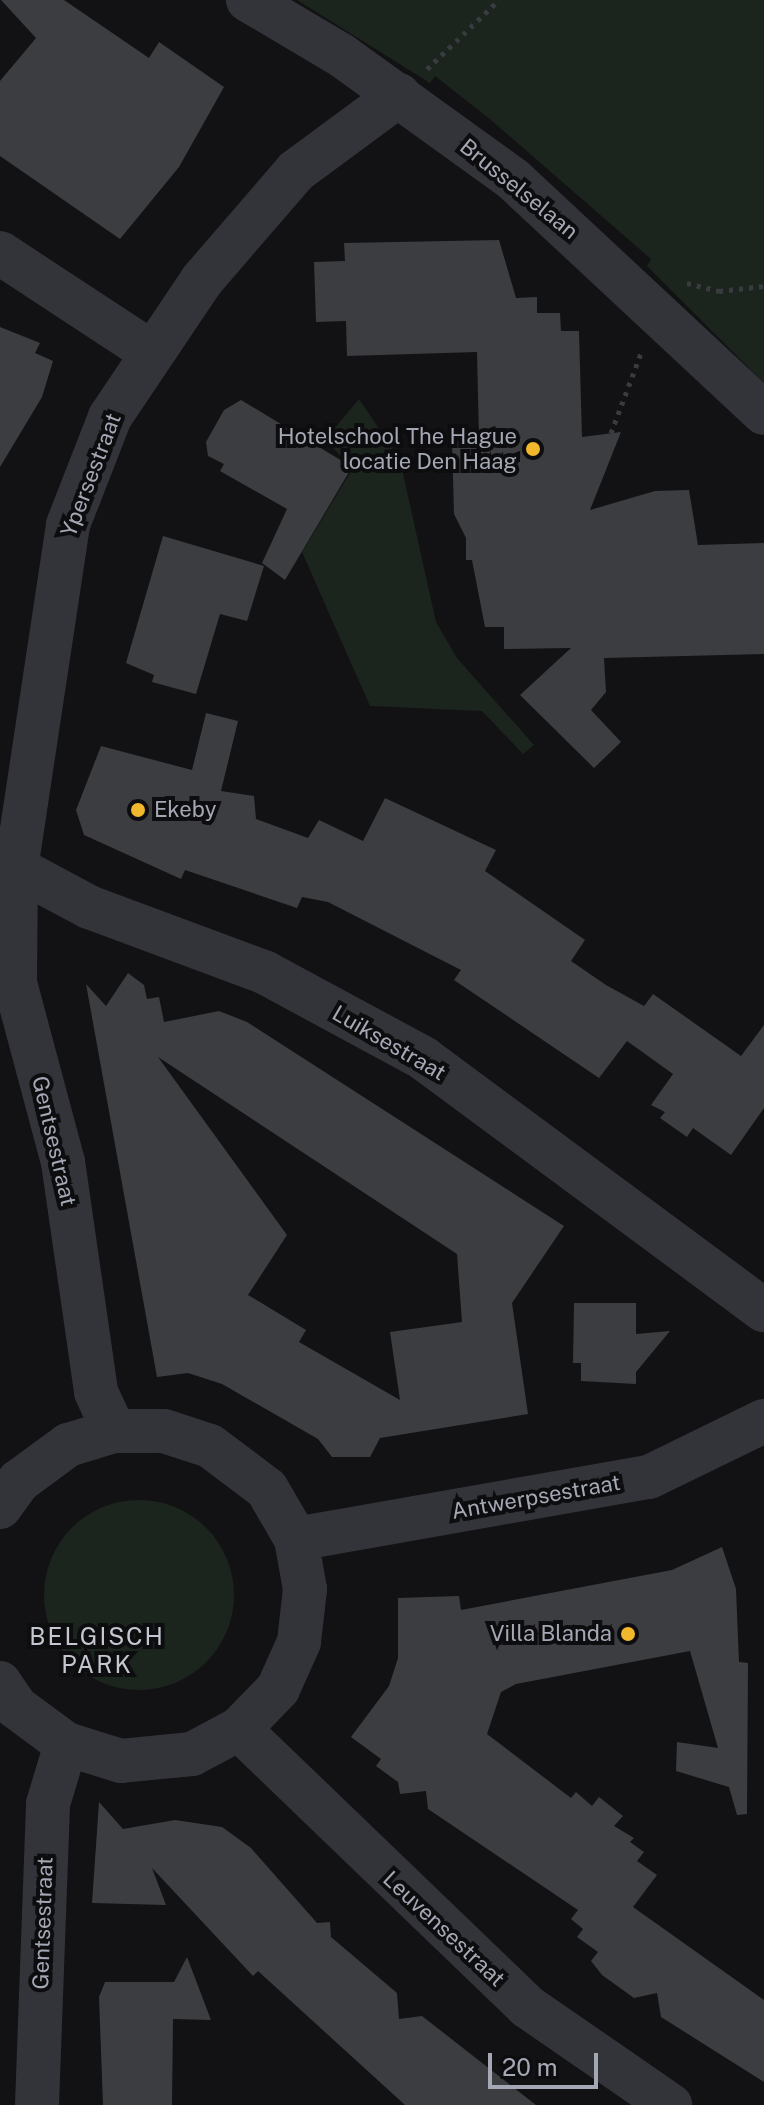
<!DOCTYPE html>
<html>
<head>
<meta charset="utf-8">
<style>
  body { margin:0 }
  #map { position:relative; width:764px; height:2105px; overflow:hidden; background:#121214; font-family:"Public Sans",sans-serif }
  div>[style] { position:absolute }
  .green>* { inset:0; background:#1c241e }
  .round { border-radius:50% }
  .building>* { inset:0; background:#3c3d41 }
  .path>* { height:5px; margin-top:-2.5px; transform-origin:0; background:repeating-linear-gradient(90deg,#393b40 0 4px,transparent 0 10px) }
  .minor>* { height:44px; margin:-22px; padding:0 22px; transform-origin:22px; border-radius:22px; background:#333439 }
  .dots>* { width:22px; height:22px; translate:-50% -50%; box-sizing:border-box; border:4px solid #0d0d0f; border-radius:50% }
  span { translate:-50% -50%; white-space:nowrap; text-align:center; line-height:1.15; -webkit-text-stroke:8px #0d0d0f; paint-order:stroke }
  .street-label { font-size:22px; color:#a4a8b4 }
  .poi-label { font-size:22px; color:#a4a8b4 }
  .right { translate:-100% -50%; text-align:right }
  .left { translate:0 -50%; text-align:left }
  .neighbourhood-label { font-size:24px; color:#c5c7d0; letter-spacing:2px }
  .scale { position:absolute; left:488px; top:2053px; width:110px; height:36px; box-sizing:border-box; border:4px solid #a4a8b4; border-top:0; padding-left:10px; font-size:24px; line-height:28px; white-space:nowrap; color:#a4a8b4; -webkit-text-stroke:6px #0d0d0f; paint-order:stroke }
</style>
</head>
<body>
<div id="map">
  <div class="green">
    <div style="clip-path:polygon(297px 0,764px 0,764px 383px,647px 266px,651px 259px,491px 120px,435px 76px,430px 83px)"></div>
    <div style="clip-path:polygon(359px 399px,400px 460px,436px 622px,457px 658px,534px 745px,523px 754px,482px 711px,370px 706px,302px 552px,353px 468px,325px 440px)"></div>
    <div class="round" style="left:44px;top:1500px;width:190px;height:190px"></div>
  </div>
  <div class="building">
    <div style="clip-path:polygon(1px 0,64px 0,149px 58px,159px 42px,224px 87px,179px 167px,120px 239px,0 156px,0 81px,36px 38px)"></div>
    <div style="clip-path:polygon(499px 240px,516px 298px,537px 297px,537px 313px,560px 313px,561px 331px,579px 331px,582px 437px,621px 432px,590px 510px,655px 491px,689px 490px,698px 545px,764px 543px,764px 654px,604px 658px,606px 692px,591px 710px,621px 742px,594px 768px,520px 695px,571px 648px,504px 649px,504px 627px,485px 627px,472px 560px,466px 560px,466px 538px,454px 514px,452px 441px,479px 440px,477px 352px,347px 356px,346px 321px,316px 322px,314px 262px,345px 261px,344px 243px)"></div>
    <div style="clip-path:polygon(0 327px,40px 343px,35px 353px,53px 361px,42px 397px,0 467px)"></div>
    <div style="clip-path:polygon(241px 400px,352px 467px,285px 580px,262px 563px,287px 509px,220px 471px,224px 464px,208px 456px,206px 442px,224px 410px)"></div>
    <div style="clip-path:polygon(163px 536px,264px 566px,247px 621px,220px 614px,196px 694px,152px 682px,154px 675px,126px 663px)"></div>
    <div style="clip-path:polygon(206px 713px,238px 721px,221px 791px,254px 796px,256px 819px,308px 838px,319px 820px,363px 841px,385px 798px,496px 850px,485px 871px,585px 940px,571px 961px,606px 985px,644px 1006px,653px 994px,741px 1056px,764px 1025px,764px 1108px,731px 1155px,693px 1128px,687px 1137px,660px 1118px,665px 1112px,651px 1105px,673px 1074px,627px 1041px,599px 1078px,454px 980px,461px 970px,328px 902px,302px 897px,297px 908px,185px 870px,181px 879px,84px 835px,76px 810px,101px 746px,192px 770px)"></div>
    <div style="clip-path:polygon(evenodd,128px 973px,144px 985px,147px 999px,159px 997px,164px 1022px,219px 1011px,247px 1022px,564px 1226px,512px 1303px,528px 1414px,380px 1438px,370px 1457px,332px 1457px,318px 1439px,222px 1384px,188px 1373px,157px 1377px,86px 984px,106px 1006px,128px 973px,158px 1057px,457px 1254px,462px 1322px,390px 1332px,400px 1400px,299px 1342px,306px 1330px,248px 1295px,287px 1235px,158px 1057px)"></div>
    <div style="clip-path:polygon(574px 1303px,636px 1303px,636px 1334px,670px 1331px,636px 1372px,636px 1384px,581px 1381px,581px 1363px,573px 1363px)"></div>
    <div style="clip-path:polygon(722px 1547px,736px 1589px,739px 1662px,748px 1663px,747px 1814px,737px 1815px,729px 1787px,676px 1771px,677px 1742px,718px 1748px,690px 1651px,516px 1684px,501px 1692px,487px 1734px,571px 1798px,576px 1792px,592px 1806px,599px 1797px,623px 1816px,614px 1826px,634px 1838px,630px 1842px,644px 1852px,637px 1861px,657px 1875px,633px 1907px,764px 2000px,764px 2082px,661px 2017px,657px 1993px,634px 1998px,602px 1975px,591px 1961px,598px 1952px,577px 1937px,583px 1929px,571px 1919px,578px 1910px,428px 1809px,426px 1791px,400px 1794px,398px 1782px,376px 1766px,381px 1759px,351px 1737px,389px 1686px,398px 1658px,398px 1598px,459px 1596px,461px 1610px,672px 1570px)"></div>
    <div style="clip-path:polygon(99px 1802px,123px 1829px,175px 1820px,222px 1827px,251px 1848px,317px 1923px,330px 1922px,331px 1937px,397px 1993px,399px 2019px,422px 2016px,536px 2105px,405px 2105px,258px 1971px,253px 1976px,152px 1868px,166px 1905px,92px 1903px)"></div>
    <div style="clip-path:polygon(187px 1957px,211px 2020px,173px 2019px,172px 2105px,103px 2105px,99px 1997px,105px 1982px,174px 1982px)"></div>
  </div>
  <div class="path">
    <div style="left:427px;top:69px;width:100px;rotate:-43.8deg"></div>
    <div style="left:687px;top:283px;width:33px;rotate:14deg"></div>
    <div style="left:719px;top:291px;width:45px;rotate:-6.3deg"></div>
    <div style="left:611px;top:433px;width:85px;rotate:-69.4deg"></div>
  </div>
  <div class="minor">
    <div style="left:248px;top:0;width:108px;rotate:30.6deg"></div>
    <div style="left:341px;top:55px;width:212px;rotate:35.8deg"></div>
    <div style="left:513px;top:179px;width:343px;rotate:43deg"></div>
    <div style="left:399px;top:95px;width:128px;rotate:143.6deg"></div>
    <div style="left:296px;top:171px;width:144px;rotate:130.8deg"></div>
    <div style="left:202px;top:280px;width:165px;rotate:123.9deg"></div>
    <div style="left:110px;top:417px;width:116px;rotate:111.3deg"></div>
    <div style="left:68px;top:525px;width:347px;rotate:98.6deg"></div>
    <div style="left:16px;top:868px;width:83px;rotate:28.1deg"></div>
    <div style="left:89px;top:907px;width:189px;rotate:20.4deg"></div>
    <div style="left:266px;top:973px;width:179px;rotate:28.4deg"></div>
    <div style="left:423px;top:1058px;width:424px;rotate:36.5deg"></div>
    <div style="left:0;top:253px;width:178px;rotate:33.3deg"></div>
    <div style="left:0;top:857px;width:19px;rotate:35deg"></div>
    <div style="left:16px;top:868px;width:115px;rotate:90.5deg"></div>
    <div style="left:15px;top:983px;width:185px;rotate:75deg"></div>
    <div style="left:63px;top:1162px;width:232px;rotate:81.8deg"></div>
    <div style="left:96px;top:1392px;width:43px;rotate:65.2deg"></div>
    <div style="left:0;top:1507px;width:32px;rotate:-54deg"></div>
    <div style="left:19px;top:1481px;width:61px;rotate:-36.3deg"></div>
    <div style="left:68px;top:1445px;width:48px;rotate:-16.9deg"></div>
    <div style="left:114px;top:1431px;width:50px"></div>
    <div style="left:164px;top:1431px;width:48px;rotate:18.1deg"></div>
    <div style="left:210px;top:1446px;width:71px;rotate:37deg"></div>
    <div style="left:267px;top:1489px;width:58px;rotate:59.9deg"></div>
    <div style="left:296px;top:1539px;width:51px;rotate:79.8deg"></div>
    <div style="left:305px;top:1589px;width:53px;rotate:96.5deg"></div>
    <div style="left:299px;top:1642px;width:51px;rotate:114.1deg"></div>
    <div style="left:278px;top:1689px;width:56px;rotate:134.3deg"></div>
    <div style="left:239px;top:1729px;width:53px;rotate:152deg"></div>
    <div style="left:192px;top:1754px;width:71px;rotate:174.4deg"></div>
    <div style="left:121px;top:1761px;width:58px;rotate:-162.8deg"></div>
    <div style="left:66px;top:1744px;width:62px;rotate:-143.5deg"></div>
    <div style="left:16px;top:1707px;width:29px;rotate:-124deg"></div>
    <div style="left:296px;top:1539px;width:358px;rotate:-10deg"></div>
    <div style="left:649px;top:1477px;width:128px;rotate:-26deg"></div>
    <div style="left:239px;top:1729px;width:401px;rotate:43.9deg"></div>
    <div style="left:528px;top:2007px;width:173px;rotate:34.6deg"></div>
    <div style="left:37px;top:2105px;width:301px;rotate:-87.9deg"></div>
    <div style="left:48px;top:1804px;width:63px;rotate:-73.3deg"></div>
  </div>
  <div class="dots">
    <div style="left:533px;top:449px;background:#f1b72d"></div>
    <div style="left:138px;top:810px;background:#f1b72d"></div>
    <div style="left:628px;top:1634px;background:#f1b72d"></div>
  </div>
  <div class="street-label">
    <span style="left:519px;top:189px;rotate:39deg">Brusselselaan</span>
    <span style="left:91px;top:475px;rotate:-69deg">Ypersestraat</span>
    <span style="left:389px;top:1043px;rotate:30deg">Luiksestraat</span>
    <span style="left:54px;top:1141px;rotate:77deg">Gentsestraat</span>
    <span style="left:536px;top:1497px;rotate:-10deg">Antwerpsestraat</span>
    <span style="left:43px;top:1923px;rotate:-88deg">Gentsestraat</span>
    <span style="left:444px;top:1929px;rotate:43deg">Leuvensestraat</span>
  </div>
  <div class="poi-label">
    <span class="right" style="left:517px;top:449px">Hotelschool The Hague<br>locatie Den Haag</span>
    <span class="left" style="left:154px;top:810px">Ekeby</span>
    <span class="right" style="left:612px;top:1634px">Villa Blanda</span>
  </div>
  <div class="neighbourhood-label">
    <span style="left:97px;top:1651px">BELGISCH<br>PARK</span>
  </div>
  <div class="scale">20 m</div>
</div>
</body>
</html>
